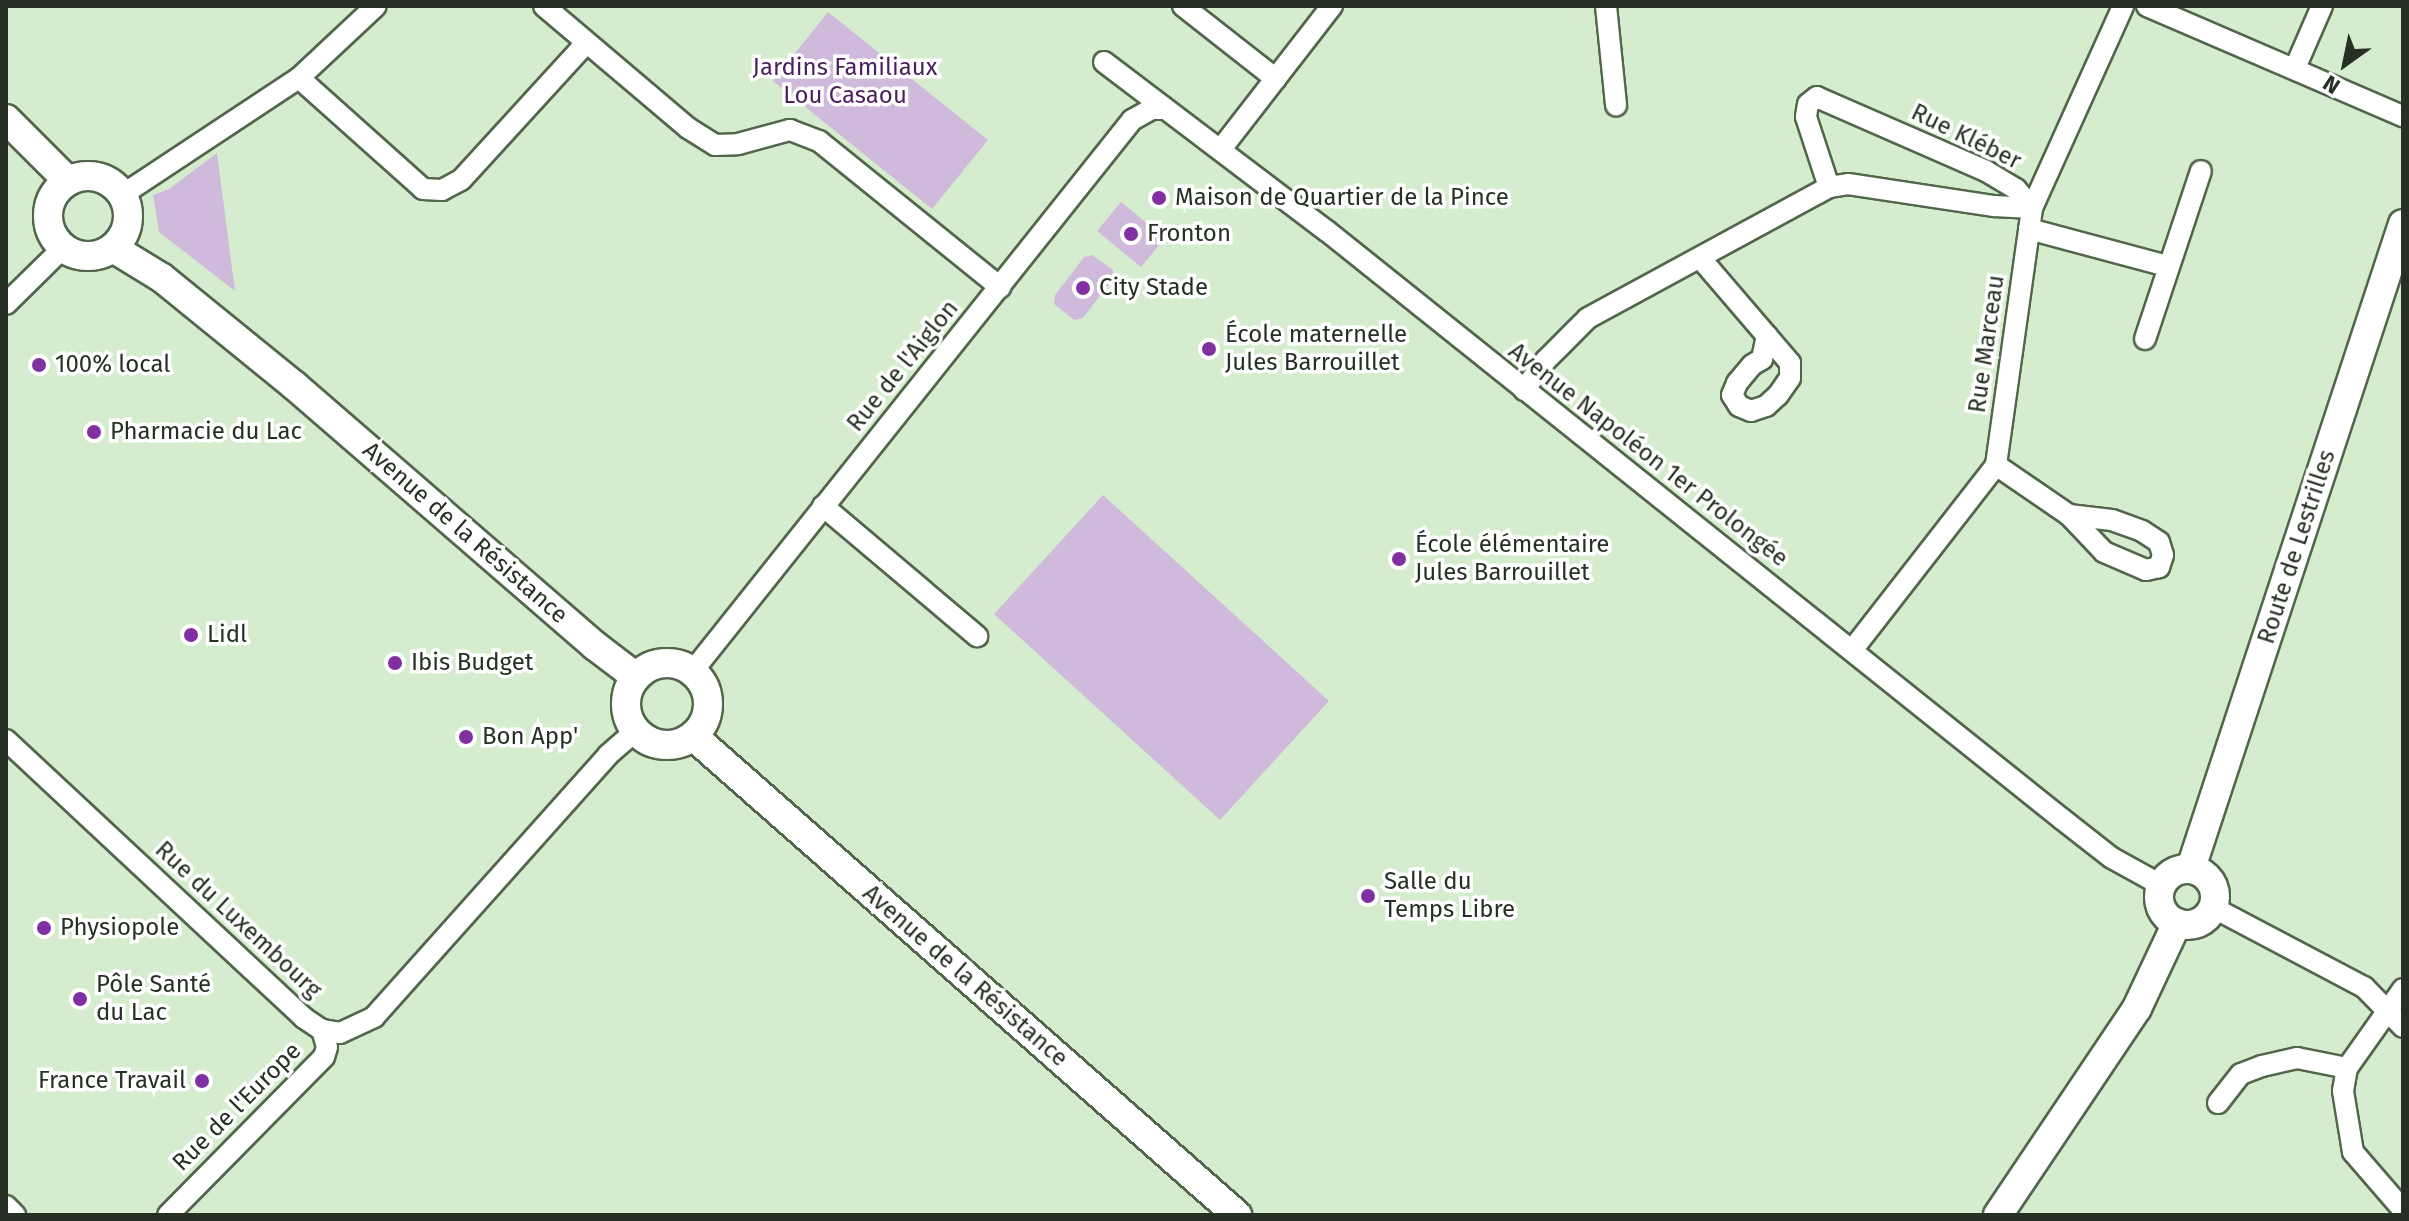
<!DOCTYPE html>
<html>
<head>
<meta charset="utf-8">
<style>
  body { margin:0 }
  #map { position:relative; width:2409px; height:1221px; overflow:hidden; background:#d5edce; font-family:"Fira Sans",sans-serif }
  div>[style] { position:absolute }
  .green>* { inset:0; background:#d0badb }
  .roads { filter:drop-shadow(2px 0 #51664b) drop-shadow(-2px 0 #51664b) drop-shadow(0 2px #51664b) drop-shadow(0 -2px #51664b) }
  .street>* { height:20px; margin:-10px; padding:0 10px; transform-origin:10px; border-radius:10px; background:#fff }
  .secondary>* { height:28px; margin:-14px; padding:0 14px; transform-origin:14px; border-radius:14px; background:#fff }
  .secondary>.ring { margin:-14px; padding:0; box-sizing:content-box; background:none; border:28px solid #fff; border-radius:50% }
  .dots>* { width:22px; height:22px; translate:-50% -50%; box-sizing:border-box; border:4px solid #fff; border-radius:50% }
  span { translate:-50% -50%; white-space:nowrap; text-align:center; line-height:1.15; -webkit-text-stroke:7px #fff; paint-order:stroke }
  .park-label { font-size:24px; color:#4b1f5e }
  .street-label { font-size:24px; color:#273025 }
  .poi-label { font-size:24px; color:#273025 }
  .left { translate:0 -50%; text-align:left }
  .right { translate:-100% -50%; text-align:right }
  .frame { position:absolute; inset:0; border:8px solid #273025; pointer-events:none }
  .north { position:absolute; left:2305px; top:24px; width:80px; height:80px; -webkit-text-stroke:6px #fff; paint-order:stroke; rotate:213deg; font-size:22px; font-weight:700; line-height:32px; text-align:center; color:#273025 }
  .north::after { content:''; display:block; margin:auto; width:28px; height:36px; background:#273025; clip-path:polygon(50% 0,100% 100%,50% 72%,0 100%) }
</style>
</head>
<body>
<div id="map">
  <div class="green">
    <div style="clip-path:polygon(828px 12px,988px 140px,932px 209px,773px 81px)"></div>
    <div style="clip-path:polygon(217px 153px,235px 291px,159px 232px,153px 195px,169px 189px)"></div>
    <div style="clip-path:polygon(1121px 202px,1165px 238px,1141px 267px,1097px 231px)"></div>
    <div style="clip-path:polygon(1092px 255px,1113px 270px,1112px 280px,1083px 318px,1074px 320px,1054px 304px,1055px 295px,1084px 257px)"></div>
    <div style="clip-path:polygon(1103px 495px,1329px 701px,1220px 820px,994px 614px)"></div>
  </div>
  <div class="roads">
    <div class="street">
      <div style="left:544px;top:6px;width:189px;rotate:40.3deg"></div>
      <div style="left:688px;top:128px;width:32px;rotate:32deg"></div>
      <div style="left:715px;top:145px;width:23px;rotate:-2deg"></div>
      <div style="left:738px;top:144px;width:54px;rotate:-15.1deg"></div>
      <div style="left:790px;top:130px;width:31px;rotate:21deg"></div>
      <div style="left:819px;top:141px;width:233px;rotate:38.9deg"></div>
      <div style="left:1183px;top:6px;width:118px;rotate:38.1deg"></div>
      <div style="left:1606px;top:6px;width:100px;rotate:84.2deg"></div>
      <div style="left:2147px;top:6px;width:279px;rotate:23.3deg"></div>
      <div style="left:1104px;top:62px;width:280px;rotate:37.2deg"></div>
      <div style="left:1327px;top:231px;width:941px;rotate:38.66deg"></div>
      <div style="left:2062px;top:819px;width:63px;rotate:38deg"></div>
      <div style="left:2112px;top:858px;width:56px;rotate:28.9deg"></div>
      <div style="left:2295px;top:68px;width:68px;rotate:-66.5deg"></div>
      <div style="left:299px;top:78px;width:166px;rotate:41.8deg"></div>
      <div style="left:423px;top:189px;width:19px;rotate:3deg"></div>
      <div style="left:442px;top:190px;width:21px;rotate:-28deg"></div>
      <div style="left:461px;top:180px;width:185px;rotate:-47.6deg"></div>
      <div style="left:1221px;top:149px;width:181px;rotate:-52.2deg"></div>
      <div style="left:122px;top:195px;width:212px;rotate:-33.5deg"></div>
      <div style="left:299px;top:78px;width:105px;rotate:-43.1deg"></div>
      <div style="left:2029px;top:229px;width:143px;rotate:15deg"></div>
      <div style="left:1701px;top:259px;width:137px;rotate:49.4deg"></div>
      <div style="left:1790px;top:363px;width:15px;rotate:90deg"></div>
      <div style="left:1790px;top:378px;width:21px;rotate:125deg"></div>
      <div style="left:1778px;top:395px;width:16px;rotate:137deg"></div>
      <div style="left:1766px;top:406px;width:16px;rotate:162deg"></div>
      <div style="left:1751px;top:411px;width:13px;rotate:-157deg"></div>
      <div style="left:1739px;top:406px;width:13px;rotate:-122deg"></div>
      <div style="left:1732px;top:395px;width:13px;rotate:-67deg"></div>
      <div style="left:1737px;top:383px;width:23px;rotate:-50deg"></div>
      <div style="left:1752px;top:365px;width:12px;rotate:-31deg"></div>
      <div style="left:1762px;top:359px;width:24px;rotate:-78deg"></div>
      <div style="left:6px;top:304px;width:80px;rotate:-44.5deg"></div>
      <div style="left:2145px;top:339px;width:177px;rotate:-71.6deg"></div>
      <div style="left:1524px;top:390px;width:37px;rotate:-54deg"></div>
      <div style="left:1546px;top:360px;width:59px;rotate:-45deg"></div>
      <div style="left:1588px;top:318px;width:274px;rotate:-28.5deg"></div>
      <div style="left:1829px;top:187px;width:19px;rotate:-9deg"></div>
      <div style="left:1848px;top:184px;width:148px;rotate:8.6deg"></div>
      <div style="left:1994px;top:206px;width:38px;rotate:3deg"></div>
      <div style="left:2032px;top:208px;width:25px;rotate:-130deg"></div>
      <div style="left:2016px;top:189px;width:35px;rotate:-149deg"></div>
      <div style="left:1986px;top:171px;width:184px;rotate:-156.4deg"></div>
      <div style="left:1817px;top:97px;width:11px;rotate:142deg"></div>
      <div style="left:1808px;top:104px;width:13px;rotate:99deg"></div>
      <div style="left:1806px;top:117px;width:74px;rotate:71.8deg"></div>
      <div style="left:1996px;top:465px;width:88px;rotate:34.4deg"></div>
      <div style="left:2069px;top:515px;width:43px;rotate:6.6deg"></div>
      <div style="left:2112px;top:520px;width:32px;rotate:20deg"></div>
      <div style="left:2142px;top:531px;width:20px;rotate:33deg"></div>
      <div style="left:2159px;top:542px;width:14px;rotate:73deg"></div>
      <div style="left:2163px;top:555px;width:13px;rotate:108deg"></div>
      <div style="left:2159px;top:567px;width:13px;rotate:167deg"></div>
      <div style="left:2146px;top:570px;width:46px;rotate:-156.8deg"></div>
      <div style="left:2104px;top:552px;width:51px;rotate:-133.4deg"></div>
      <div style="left:823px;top:506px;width:202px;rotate:40.2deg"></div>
      <div style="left:1853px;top:649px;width:233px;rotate:-52.1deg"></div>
      <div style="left:1996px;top:465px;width:260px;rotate:-82deg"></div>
      <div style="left:2032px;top:208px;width:222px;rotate:-65.7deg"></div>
      <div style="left:692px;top:672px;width:706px;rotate:-51.44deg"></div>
      <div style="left:1132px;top:120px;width:23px;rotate:-29deg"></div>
      <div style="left:1152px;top:109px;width:12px"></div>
      <div style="left:6px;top:740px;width:408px;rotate:43deg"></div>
      <div style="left:304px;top:1018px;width:22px;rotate:34deg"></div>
      <div style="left:322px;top:1030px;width:18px;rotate:9deg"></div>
      <div style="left:340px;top:1033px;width:38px;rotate:-25deg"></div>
      <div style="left:374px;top:1017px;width:351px;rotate:-48.2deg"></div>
      <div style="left:608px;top:755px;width:37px;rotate:-41deg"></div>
      <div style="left:2214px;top:908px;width:170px;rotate:27.8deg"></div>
      <div style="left:2364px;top:987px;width:56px;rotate:45.7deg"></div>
      <div style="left:2403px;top:989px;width:97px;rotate:125.3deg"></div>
      <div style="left:2347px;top:1068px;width:23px;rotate:100deg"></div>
      <div style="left:2343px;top:1091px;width:62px;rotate:80.7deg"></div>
      <div style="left:2353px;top:1152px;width:77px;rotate:49.2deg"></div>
      <div style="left:2218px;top:1103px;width:37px;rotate:-52deg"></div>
      <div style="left:2241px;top:1074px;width:22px;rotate:-21deg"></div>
      <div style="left:2262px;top:1066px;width:36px;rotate:-13deg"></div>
      <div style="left:2297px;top:1058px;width:51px;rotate:11.3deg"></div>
      <div style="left:6px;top:1206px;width:13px;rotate:45deg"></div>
      <div style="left:168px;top:1215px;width:222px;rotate:-45.4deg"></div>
      <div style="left:324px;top:1057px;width:10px;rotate:-73deg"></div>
      <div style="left:327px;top:1047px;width:18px;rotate:-106deg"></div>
    </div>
    <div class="secondary">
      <div style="left:6px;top:119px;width:88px;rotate:45deg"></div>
      <div class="ring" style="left:48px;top:176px;width:52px;height:52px"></div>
      <div style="left:113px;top:248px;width:57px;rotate:31.5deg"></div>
      <div style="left:162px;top:278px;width:171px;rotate:39.1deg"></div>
      <div style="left:295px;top:386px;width:396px;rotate:40.9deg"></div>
      <div style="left:594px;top:645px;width:53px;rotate:37.3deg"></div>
      <div class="ring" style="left:626px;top:663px;width:54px;height:54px"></div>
      <div style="left:693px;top:736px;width:725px;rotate:41.36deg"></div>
      <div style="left:2191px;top:868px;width:678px;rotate:-71.78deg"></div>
      <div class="ring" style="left:2159px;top:869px;width:28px;height:28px"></div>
      <div style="left:1998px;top:1215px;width:249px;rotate:-56.1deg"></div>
      <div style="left:2137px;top:1008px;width:94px;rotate:-64.8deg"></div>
    </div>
  </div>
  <div class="dots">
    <div style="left:1159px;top:198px;background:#8030a0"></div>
    <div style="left:1131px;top:234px;background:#8030a0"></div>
    <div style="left:1083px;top:288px;background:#8030a0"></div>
    <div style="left:1209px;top:349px;background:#8030a0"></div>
    <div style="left:39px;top:365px;background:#8030a0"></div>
    <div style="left:94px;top:432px;background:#8030a0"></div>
    <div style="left:1399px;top:559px;background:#8030a0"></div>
    <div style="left:191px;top:635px;background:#8030a0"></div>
    <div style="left:395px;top:663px;background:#8030a0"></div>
    <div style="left:466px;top:737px;background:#8030a0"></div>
    <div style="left:1368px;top:896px;background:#8030a0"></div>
    <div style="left:44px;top:928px;background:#8030a0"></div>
    <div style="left:80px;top:999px;background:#8030a0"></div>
    <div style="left:202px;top:1081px;background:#8030a0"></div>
  </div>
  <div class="park-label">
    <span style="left:845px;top:82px">Jardins Familiaux<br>Lou Casaou</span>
  </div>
  <div class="street-label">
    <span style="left:1966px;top:137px;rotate:26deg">Rue Kléber</span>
    <span style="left:1987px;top:344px;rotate:-82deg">Rue Marceau</span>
    <span style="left:903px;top:366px;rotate:-51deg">Rue de l'Aiglon</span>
    <span style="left:1648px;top:455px;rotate:38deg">Avenue Napoléon 1er Prolongée</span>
    <span style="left:465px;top:533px;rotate:41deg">Avenue de la Résistance</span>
    <span style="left:2297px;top:547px;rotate:-72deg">Route de Lestrilles</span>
    <span style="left:238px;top:920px;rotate:43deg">Rue du Luxembourg</span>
    <span style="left:965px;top:976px;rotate:41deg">Avenue de la Résistance</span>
    <span style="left:237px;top:1107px;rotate:-45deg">Rue de l'Europe</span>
  </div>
  <div class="poi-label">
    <span class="left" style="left:1175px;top:198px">Maison de Quartier de la Pince</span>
    <span class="left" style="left:1147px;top:234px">Fronton</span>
    <span class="left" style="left:1099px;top:288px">City Stade</span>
    <span class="left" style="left:1225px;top:349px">École maternelle<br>Jules Barrouillet</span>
    <span class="left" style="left:55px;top:365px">100% local</span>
    <span class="left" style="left:110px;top:432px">Pharmacie du Lac</span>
    <span class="left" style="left:1415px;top:559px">École élémentaire<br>Jules Barrouillet</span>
    <span class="left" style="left:207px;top:635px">Lidl</span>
    <span class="left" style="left:411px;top:663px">Ibis Budget</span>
    <span class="left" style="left:482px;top:737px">Bon App'</span>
    <span class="left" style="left:1384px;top:896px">Salle du<br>Temps Libre</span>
    <span class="left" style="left:60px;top:928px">Physiopole</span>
    <span class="left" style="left:96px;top:999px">Pôle Santé<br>du Lac</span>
    <span class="right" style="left:186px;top:1081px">France Travail</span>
  </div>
  <div class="frame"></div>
  <div class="north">N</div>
</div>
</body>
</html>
